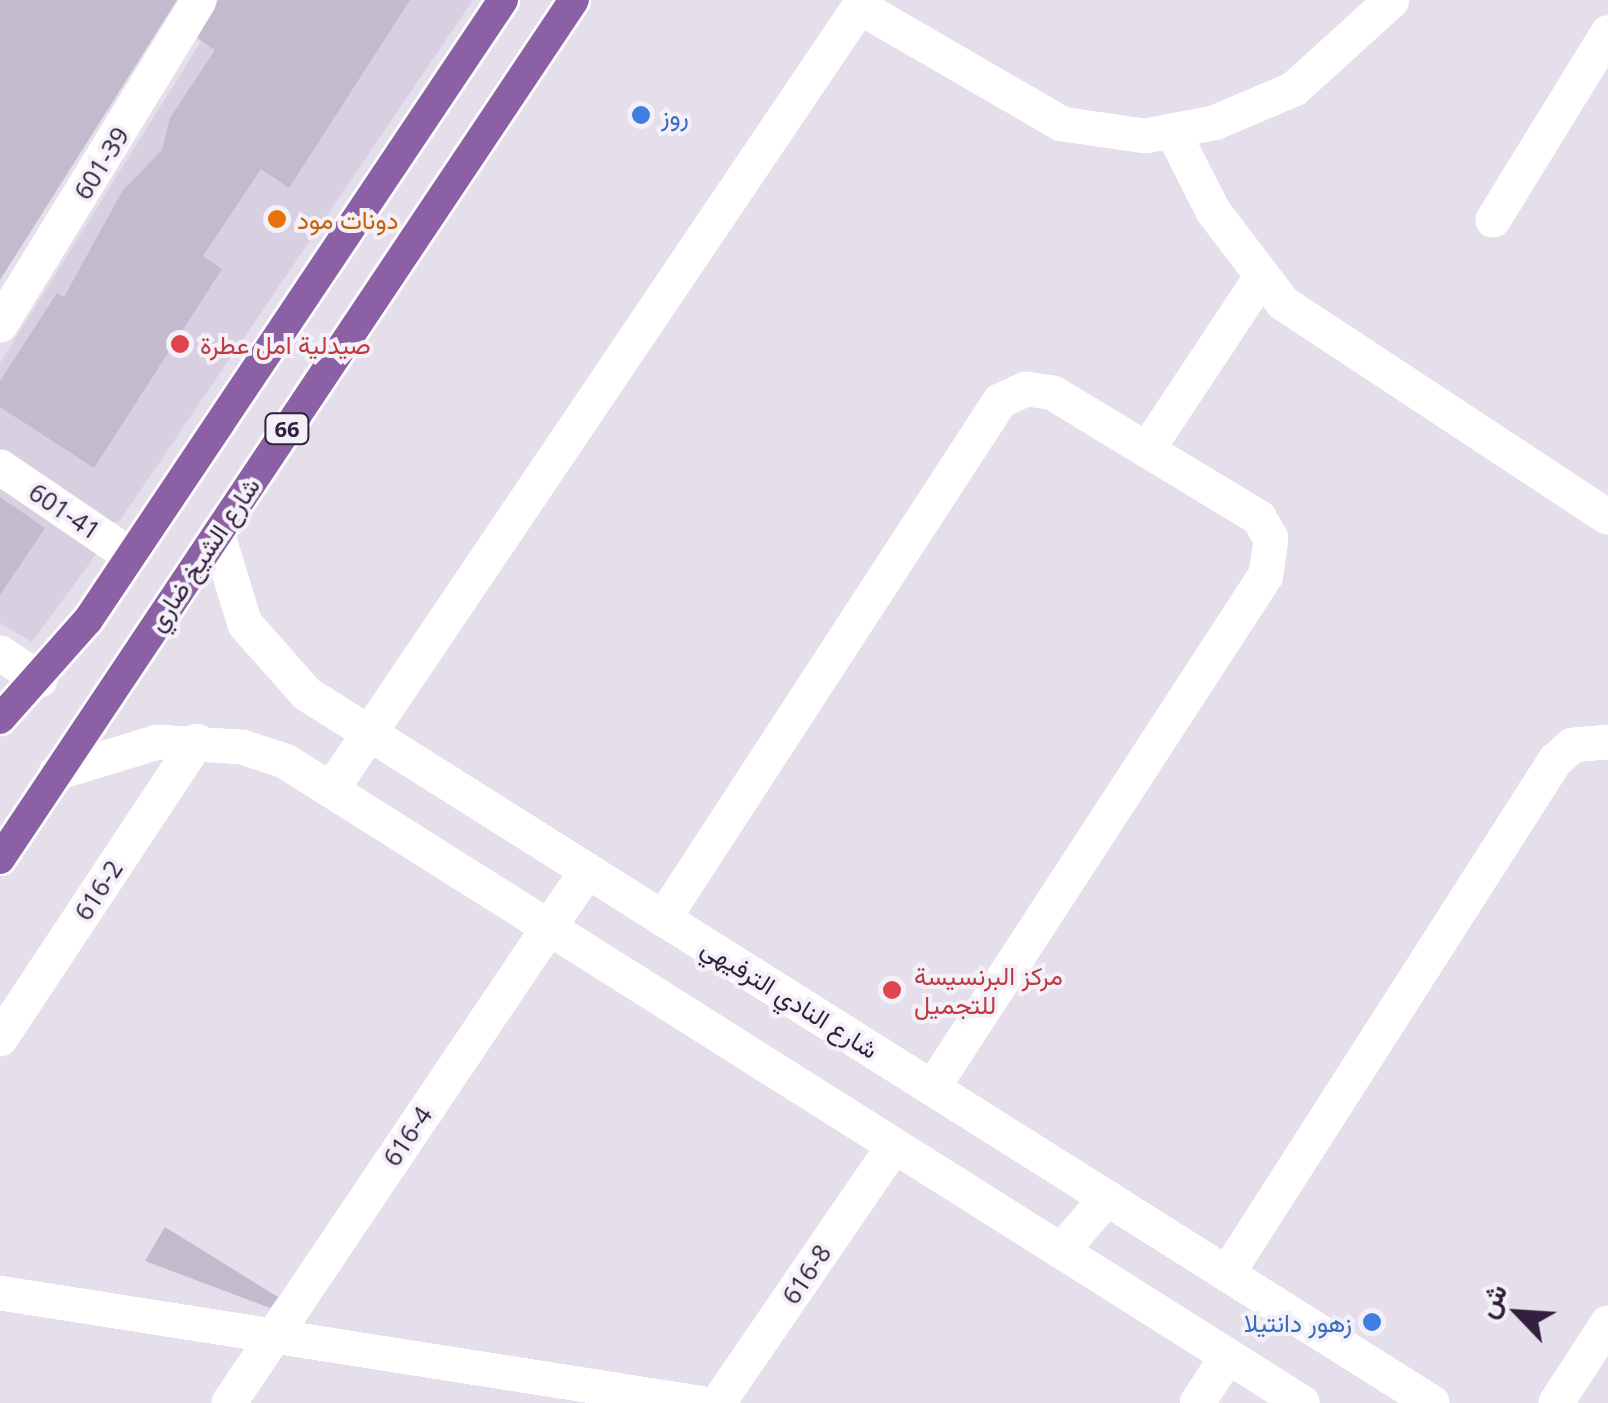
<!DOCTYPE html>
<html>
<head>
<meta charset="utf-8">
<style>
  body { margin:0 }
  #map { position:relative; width:1608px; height:1403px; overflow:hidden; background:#e5dfec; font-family:"Open Sans",Vazirmatn,sans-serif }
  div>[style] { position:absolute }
  .built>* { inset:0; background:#d8d0e0 }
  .building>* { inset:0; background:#c3bbcd }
  .roads { filter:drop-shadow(2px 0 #fff) drop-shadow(-2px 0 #fff) drop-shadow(0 2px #fff) drop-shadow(0 -2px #fff) }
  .minor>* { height:30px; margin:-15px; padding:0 15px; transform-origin:15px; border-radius:15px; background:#fff }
  .major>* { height:30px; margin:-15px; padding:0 15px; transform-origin:15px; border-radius:15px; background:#8b60a5 }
  .dots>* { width:28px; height:28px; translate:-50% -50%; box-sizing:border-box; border:5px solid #f3f0f8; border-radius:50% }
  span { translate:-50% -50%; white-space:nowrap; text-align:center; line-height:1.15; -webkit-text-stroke:8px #f3f0f8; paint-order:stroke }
  .shield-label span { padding:2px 8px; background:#f3f0f8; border:2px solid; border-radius:8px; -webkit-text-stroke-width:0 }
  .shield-label { font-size:22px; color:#321f3d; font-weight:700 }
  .shop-label { font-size:25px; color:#366cbe }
  .left { translate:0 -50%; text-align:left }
  .right { translate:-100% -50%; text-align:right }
  .street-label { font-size:25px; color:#321f3d }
  .food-label { font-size:25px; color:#c56008 }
  .health-label { font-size:25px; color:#be3a42 }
  .north { position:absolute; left:1468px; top:1263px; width:100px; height:100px; -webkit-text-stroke:8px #f3f0f8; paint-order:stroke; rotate:295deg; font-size:28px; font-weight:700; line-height:40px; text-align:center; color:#321f3d }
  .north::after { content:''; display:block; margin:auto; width:35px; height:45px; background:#321f3d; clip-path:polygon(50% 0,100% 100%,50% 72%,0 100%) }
</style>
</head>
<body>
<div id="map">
  <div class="built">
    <div style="clip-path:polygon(227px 0,473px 0,119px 522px,103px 523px,0 451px,0 363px)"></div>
    <div style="clip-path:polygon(0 484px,97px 553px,32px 642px,0 623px)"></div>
  </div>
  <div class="building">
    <div style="clip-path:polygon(0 0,177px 0,0 280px)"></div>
    <div style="clip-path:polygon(218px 0,410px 0,289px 188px,261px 169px,203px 256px,222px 269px,94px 468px,0 407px,0 381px,57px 293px,64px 297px,123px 190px,162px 150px,170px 118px,215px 50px,197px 38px)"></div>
    <div style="clip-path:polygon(0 497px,45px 528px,0 595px)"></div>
    <div style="clip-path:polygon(165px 1227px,278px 1297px,270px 1308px,145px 1261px)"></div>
  </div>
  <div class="roads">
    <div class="minor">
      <div style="left:860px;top:7px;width:233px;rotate:30.1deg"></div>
      <div style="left:1062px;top:124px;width:84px;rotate:8.2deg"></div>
      <div style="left:1145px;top:136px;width:70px;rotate:-10.7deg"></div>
      <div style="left:1214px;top:123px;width:87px;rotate:-23deg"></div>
      <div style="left:1294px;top:89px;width:132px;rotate:-42.2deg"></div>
      <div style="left:1173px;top:132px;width:89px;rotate:63.1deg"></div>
      <div style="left:1213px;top:211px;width:116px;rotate:52.7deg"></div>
      <div style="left:1283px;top:303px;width:389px;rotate:33.4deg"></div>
      <div style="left:1493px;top:220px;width:220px;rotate:-58.4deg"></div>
      <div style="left:0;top:325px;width:381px;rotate:-58.5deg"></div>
      <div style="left:1147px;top:450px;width:205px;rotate:-56.5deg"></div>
      <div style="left:0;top:467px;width:158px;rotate:34.2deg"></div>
      <div style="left:217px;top:533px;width:95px;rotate:72.9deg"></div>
      <div style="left:245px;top:624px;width:94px;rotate:48.5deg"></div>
      <div style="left:307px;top:694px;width:1330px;rotate:32.22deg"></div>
      <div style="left:0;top:653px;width:48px;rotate:34deg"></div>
      <div style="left:56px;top:773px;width:107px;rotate:-16.9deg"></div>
      <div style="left:158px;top:742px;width:84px;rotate:3.4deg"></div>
      <div style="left:242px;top:747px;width:45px;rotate:18deg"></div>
      <div style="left:285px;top:761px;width:1203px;rotate:32.26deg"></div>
      <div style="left:331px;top:790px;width:953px;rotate:-55.99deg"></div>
      <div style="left:663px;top:919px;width:618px;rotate:-56.95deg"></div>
      <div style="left:1000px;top:401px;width:29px;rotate:-25deg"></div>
      <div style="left:1026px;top:389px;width:27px;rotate:8deg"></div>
      <div style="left:1053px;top:393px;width:241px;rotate:31.2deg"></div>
      <div style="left:1259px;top:518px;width:24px;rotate:60deg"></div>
      <div style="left:1271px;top:539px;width:36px;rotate:98deg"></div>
      <div style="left:1266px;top:575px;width:611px;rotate:123.04deg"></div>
      <div style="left:0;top:1039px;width:357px;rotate:-56.5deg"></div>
      <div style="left:1062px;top:1250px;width:69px;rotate:-49.1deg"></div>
      <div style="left:1227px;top:1274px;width:609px;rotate:-57.41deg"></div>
      <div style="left:1555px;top:761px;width:24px;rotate:-42deg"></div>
      <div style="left:1573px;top:745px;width:35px;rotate:-5deg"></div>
      <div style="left:0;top:1293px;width:708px;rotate:8.94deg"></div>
      <div style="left:229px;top:1403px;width:641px;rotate:-56.06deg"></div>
      <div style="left:718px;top:1403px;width:311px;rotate:-55.6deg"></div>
      <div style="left:1197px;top:1403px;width:56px;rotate:-56.6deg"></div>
      <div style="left:1556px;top:1403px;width:95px;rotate:-57deg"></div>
    </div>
    <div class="major">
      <div style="left:0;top:719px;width:132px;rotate:-48.4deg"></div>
      <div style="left:88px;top:620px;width:746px;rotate:-56.2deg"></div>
      <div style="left:0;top:859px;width:1033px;rotate:-56.25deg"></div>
    </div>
  </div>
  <div class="dots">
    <div style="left:641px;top:115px;background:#3f7fe0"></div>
    <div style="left:277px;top:219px;background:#e8710a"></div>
    <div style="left:180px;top:344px;background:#e0444e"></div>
    <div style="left:892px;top:990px;background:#e0444e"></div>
    <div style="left:1372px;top:1322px;background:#3f7fe0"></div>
  </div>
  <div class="shield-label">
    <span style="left:287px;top:429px">66</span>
  </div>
  <div class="shop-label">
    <span class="left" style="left:661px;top:115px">روز</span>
    <span class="right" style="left:1352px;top:1322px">زهور دانتيلا</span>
  </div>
  <div class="street-label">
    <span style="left:101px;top:163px;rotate:-58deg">601-39</span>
    <span style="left:65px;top:511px;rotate:34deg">601-41</span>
    <span style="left:203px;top:554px;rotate:-56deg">شارع الشيخ ضاري</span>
    <span style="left:98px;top:890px;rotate:-57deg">616-2</span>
    <span style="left:790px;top:998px;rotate:32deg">شارع النادي الترفيهي</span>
    <span style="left:407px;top:1136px;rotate:-56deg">616-4</span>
    <span style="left:806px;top:1274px;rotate:-56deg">616-8</span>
  </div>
  <div class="food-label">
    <span class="left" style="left:297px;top:219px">دونات مود</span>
  </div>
  <div class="health-label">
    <span class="left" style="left:200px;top:344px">صيدلية امل عطرة</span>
    <span class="left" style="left:914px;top:990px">مركز البرنسيسة<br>للتجميل</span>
  </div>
  <div class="north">ش</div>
</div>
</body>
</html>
